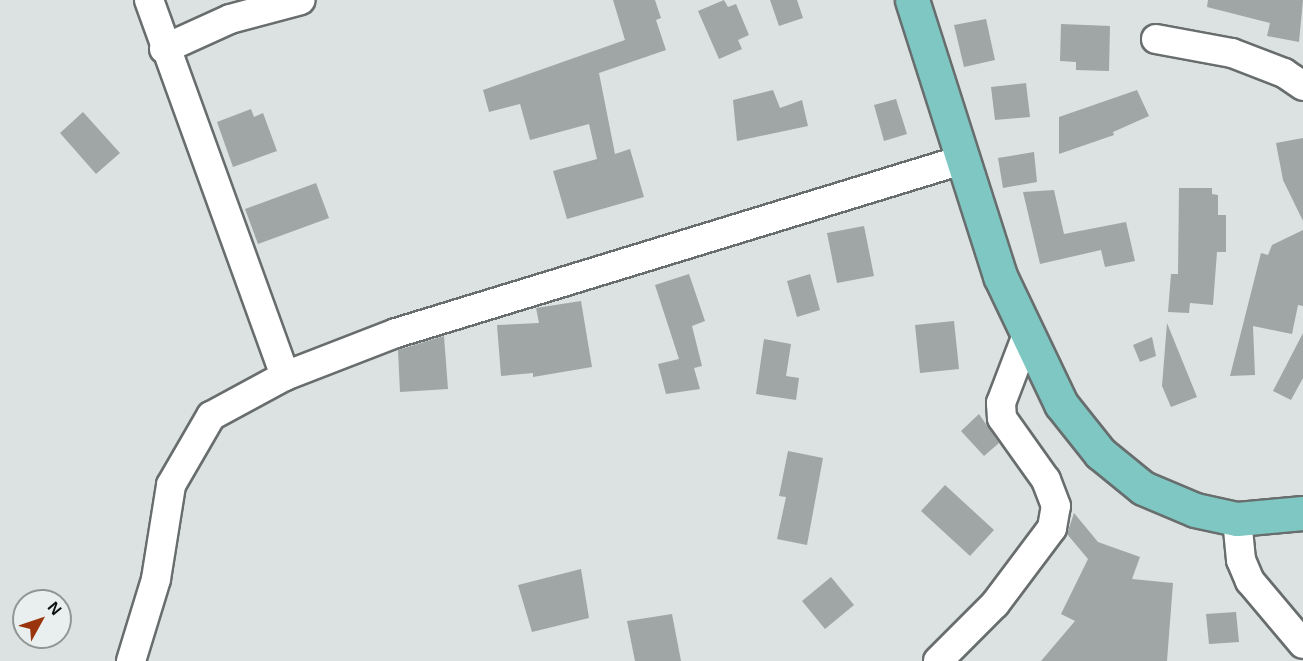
<!DOCTYPE html>
<html>
<head>
<meta charset="utf-8">
<style>
  body { margin:0 }
  #map { position:relative; width:1303px; height:661px; overflow:hidden; background:#dbe2e1; font-family:Helvetica,sans-serif }
  div>[style] { position:absolute }
  .building>* { inset:0; background:#9fa6a5 }
  .roads { filter:drop-shadow(2px 0 #686d6d) drop-shadow(-2px 0 #686d6d) drop-shadow(0 2px #686d6d) drop-shadow(0 -2px #686d6d) }
  .street>* { height:28px; margin:-14px; padding:0 14px; transform-origin:14px; border-radius:14px; background:#fff }
  .primary>* { height:33px; margin:-16.5px; padding:0 16.5px; transform-origin:16.5px; border-radius:16.5px; background:#7fc7c2 }
  span { translate:-50% -50%; white-space:nowrap; text-align:center; line-height:1.15; -webkit-text-stroke:6px #e9efee; paint-order:stroke }
  .north { position:absolute; left:12px; top:589px; width:60px; height:60px; box-sizing:border-box; background:#e9efee; border:2px solid #919695; border-radius:50%; rotate:50deg; font-size:16px; font-weight:700; line-height:24px; text-align:center; color:#0e1010 }
  .north::after { content:''; display:block; margin:auto; width:21px; height:27px; background:#9a340c; clip-path:polygon(50% 0,100% 100%,50% 72%,0 100%) }
</style>
</head>
<body>
<div id="map">
  <div class="building">
    <div style="clip-path:polygon(613px 0,655px 0,661px 18px,656px 20px,666px 50px,599px 73px,615px 154px,630px 149px,644px 197px,567px 219px,553px 171px,597px 159px,589px 124px,530px 140px,520px 104px,489px 112px,483px 90px,625px 40px)"></div>
    <div style="clip-path:polygon(724px 0,728px 7px,736px 4px,749px 35px,738px 40px,742px 49px,719px 59px,698px 11px)"></div>
    <div style="clip-path:polygon(770px 0,797px 0,803px 18px,779px 26px)"></div>
    <div style="clip-path:polygon(1208px 0,1303px 0,1299px 42px,1267px 36px,1270px 23px,1207px 7px)"></div>
    <div style="clip-path:polygon(986px 19px,995px 60px,964px 67px,954px 25px)"></div>
    <div style="clip-path:polygon(1061px 24px,1110px 26px,1109px 71px,1076px 70px,1076px 62px,1060px 61px)"></div>
    <div style="clip-path:polygon(1026px 83px,1030px 117px,995px 120px,991px 87px)"></div>
    <div style="clip-path:polygon(773px 90px,780px 108px,802px 100px,808px 126px,737px 141px,733px 100px)"></div>
    <div style="clip-path:polygon(1137px 90px,1149px 116px,1113px 132px,1114px 135px,1059px 154px,1059px 117px)"></div>
    <div style="clip-path:polygon(896px 99px,907px 134px,884px 141px,874px 105px)"></div>
    <div style="clip-path:polygon(251px 109px,254px 117px,263px 113px,277px 151px,233px 167px,217px 122px)"></div>
    <div style="clip-path:polygon(83px 112px,120px 153px,96px 174px,60px 133px)"></div>
    <div style="clip-path:polygon(1303px 138px,1303px 221px,1283px 180px,1276px 143px)"></div>
    <div style="clip-path:polygon(1034px 152px,1037px 182px,1003px 188px,998px 158px)"></div>
    <div style="clip-path:polygon(316px 183px,329px 218px,258px 244px,245px 209px)"></div>
    <div style="clip-path:polygon(1179px 188px,1212px 188px,1212px 194px,1218px 195px,1218px 215px,1226px 215px,1226px 252px,1217px 252px,1213px 305px,1190px 303px,1189px 313px,1168px 312px,1171px 274px,1178px 274px)"></div>
    <div style="clip-path:polygon(1054px 190px,1064px 234px,1126px 222px,1135px 261px,1105px 267px,1101px 250px,1040px 264px,1023px 192px)"></div>
    <div style="clip-path:polygon(864px 226px,874px 276px,837px 283px,827px 233px)"></div>
    <div style="clip-path:polygon(1303px 230px,1303px 306px,1298px 305px,1292px 334px,1253px 326px,1255px 375px,1230px 376px,1261px 253px,1268px 255px,1272px 245px)"></div>
    <div style="clip-path:polygon(689px 274px,705px 321px,692px 326px,702px 366px,694px 368px,700px 389px,666px 394px,658px 364px,679px 359px,655px 285px)"></div>
    <div style="clip-path:polygon(810px 274px,820px 310px,797px 317px,787px 281px)"></div>
    <div style="clip-path:polygon(581px 301px,592px 367px,533px 377px,533px 373px,501px 376px,497px 325px,539px 323px,536px 308px)"></div>
    <div style="clip-path:polygon(954px 321px,959px 369px,920px 373px,915px 325px)"></div>
    <div style="clip-path:polygon(1167px 323px,1197px 397px,1171px 407px,1162px 386px)"></div>
    <div style="clip-path:polygon(1303px 333px,1303px 378px,1291px 400px,1273px 391px)"></div>
    <div style="clip-path:polygon(444px 336px,448px 389px,400px 392px,398px 350px)"></div>
    <div style="clip-path:polygon(1152px 337px,1156px 356px,1140px 362px,1133px 345px)"></div>
    <div style="clip-path:polygon(764px 339px,791px 344px,786px 376px,799px 378px,796px 400px,756px 394px)"></div>
    <div style="clip-path:polygon(979px 414px,999px 443px,984px 456px,961px 431px)"></div>
    <div style="clip-path:polygon(788px 451px,823px 458px,807px 545px,777px 539px,786px 497px,779px 496px)"></div>
    <div style="clip-path:polygon(945px 485px,994px 530px,970px 556px,921px 511px)"></div>
    <div style="clip-path:polygon(1074px 513px,1098px 542px,1140px 557px,1132px 579px,1173px 583px,1167px 661px,1041px 661px,1075px 621px,1061px 614px,1088px 559px,1067px 534px)"></div>
    <div style="clip-path:polygon(581px 569px,589px 618px,532px 632px,518px 585px)"></div>
    <div style="clip-path:polygon(831px 577px,854px 605px,825px 629px,802px 601px)"></div>
    <div style="clip-path:polygon(1236px 612px,1239px 642px,1209px 644px,1206px 614px)"></div>
    <div style="clip-path:polygon(672px 614px,681px 661px,635px 661px,627px 621px)"></div>
  </div>
  <div class="roads">
    <div class="street">
      <div style="left:149px;top:0;width:400px;rotate:70.1deg"></div>
      <div style="left:1156px;top:39px;width:77px;rotate:10.4deg"></div>
      <div style="left:1232px;top:53px;width:56px;rotate:21deg"></div>
      <div style="left:1284px;top:73px;width:23px;rotate:34deg"></div>
      <div style="left:164px;top:49px;width:72px;rotate:-24.4deg"></div>
      <div style="left:230px;top:19px;width:73px;rotate:-15deg"></div>
      <div style="left:1237px;top:519px;width:41px;rotate:84.4deg"></div>
      <div style="left:1241px;top:560px;width:23px;rotate:67deg"></div>
      <div style="left:1250px;top:581px;width:82px;rotate:49.9deg"></div>
      <div style="left:131px;top:661px;width:86px;rotate:-73deg"></div>
      <div style="left:156px;top:579px;width:95px;rotate:-80.9deg"></div>
      <div style="left:171px;top:485px;width:80px;rotate:-59.9deg"></div>
      <div style="left:211px;top:416px;width:84px;rotate:-28.4deg"></div>
      <div style="left:285px;top:376px;width:119px;rotate:-21.2deg"></div>
      <div style="left:396px;top:333px;width:592px;rotate:-17deg"></div>
      <div style="left:938px;top:661px;width:81px;rotate:-45deg"></div>
      <div style="left:995px;top:604px;width:95px;rotate:-53.1deg"></div>
      <div style="left:1052px;top:528px;width:22px;rotate:-80deg"></div>
      <div style="left:1056px;top:506px;width:28px;rotate:-111deg"></div>
      <div style="left:1046px;top:480px;width:76px;rotate:-125.4deg"></div>
      <div style="left:1002px;top:418px;width:15px;rotate:-94deg"></div>
      <div style="left:1001px;top:403px;width:73px;rotate:-69.1deg"></div>
    </div>
    <div class="primary">
      <div style="left:912px;top:0;width:290px;rotate:72.3deg"></div>
      <div style="left:1000px;top:276px;width:142px;rotate:64.5deg"></div>
      <div style="left:1061px;top:404px;width:63px;rotate:51.5deg"></div>
      <div style="left:1100px;top:453px;width:55px;rotate:39.1deg"></div>
      <div style="left:1143px;top:488px;width:56px;rotate:22.9deg"></div>
      <div style="left:1195px;top:510px;width:43px;rotate:12.1deg"></div>
      <div style="left:1237px;top:519px;width:66px;rotate:-5.2deg"></div>
    </div>
  </div>
  <div class="north">N</div>
</div>
</body>
</html>
